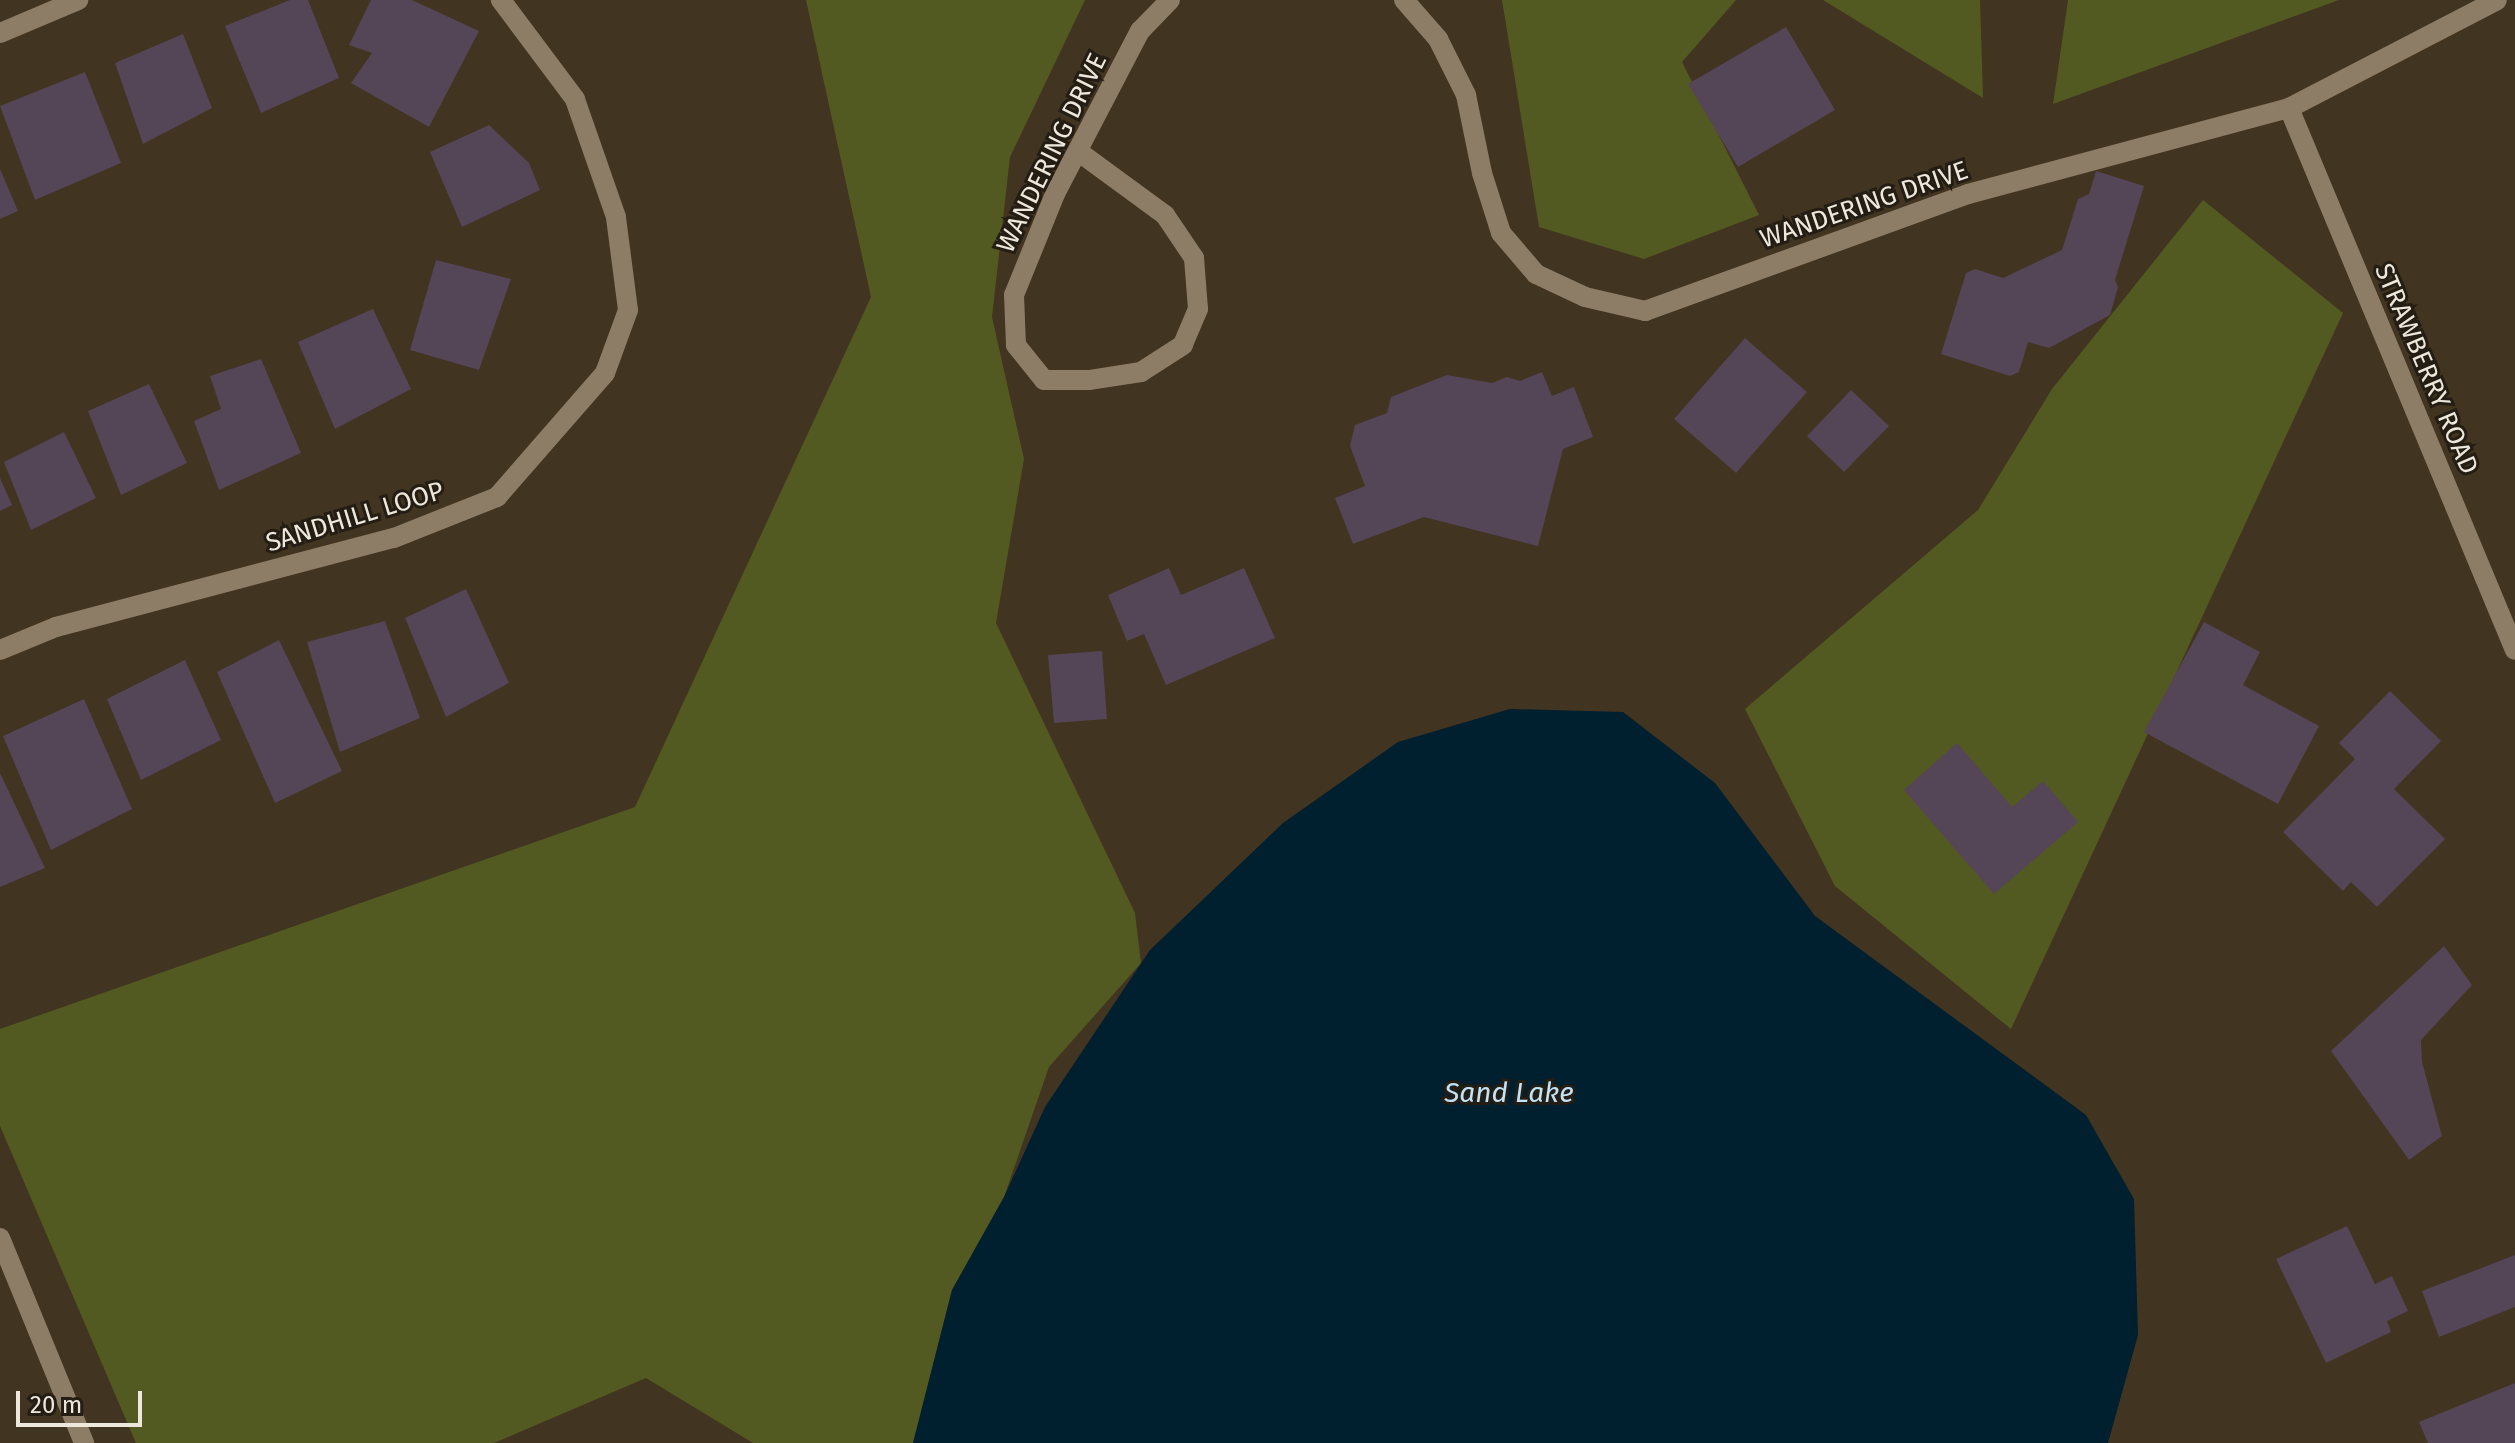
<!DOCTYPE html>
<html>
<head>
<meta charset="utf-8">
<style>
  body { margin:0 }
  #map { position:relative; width:2515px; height:1443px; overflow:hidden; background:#413420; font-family:"Fira Sans",sans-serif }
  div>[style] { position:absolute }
  .green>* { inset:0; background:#535a21 }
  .water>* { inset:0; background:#001f2f }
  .building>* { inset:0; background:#544557 }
  .minor>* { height:20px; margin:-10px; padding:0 10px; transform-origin:10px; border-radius:10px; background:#8d7c66 }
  span { translate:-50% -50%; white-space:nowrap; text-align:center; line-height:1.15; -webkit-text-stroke:6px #231d14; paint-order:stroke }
  .street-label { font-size:26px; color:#eee7db }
  .water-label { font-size:28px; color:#c0e3f7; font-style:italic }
  .scale { position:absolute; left:16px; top:1391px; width:126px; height:36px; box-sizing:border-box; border:4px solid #eee7db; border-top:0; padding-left:10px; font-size:24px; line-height:28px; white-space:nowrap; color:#eee7db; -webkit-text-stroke:6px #231d14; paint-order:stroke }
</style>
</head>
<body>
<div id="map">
  <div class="green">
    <div style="clip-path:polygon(806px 0,1085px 0,1010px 157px,992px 317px,1024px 459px,996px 623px,1135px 913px,1141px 963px,1049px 1067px,1004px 1197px,952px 1290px,913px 1443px,753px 1443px,646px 1378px,494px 1443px,136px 1443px,0 1126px,0 1029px,635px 807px,871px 297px)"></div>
    <div style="clip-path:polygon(1502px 0,1736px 0,1682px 62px,1759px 215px,1644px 259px,1539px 227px)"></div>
    <div style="clip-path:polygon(1823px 0,1980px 0,1983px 98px)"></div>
    <div style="clip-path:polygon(2068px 0,2339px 0,2053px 104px)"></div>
    <div style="clip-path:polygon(2203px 200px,2343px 313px,2011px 1029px,1835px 886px,1745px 709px,1978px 510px,2052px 389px)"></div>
  </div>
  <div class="water">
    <div style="clip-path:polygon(1510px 709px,1623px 712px,1715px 783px,1815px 916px,2086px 1115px,2134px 1199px,2138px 1335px,2108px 1443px,913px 1443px,952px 1290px,1004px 1197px,1045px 1107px,1150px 950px,1283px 823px,1398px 742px)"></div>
  </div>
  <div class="building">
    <div style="clip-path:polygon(290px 0,308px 0,339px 78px,261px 113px,225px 26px)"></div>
    <div style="clip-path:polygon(371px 0,412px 0,479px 31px,429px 127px,351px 83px,372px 53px,349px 45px)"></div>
    <div style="clip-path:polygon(1786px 27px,1835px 110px,1738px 167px,1688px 84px)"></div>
    <div style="clip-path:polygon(183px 34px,212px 108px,143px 144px,115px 63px)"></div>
    <div style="clip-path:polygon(85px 72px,121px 163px,35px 200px,0 106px)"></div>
    <div style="clip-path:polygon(489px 125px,529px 163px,540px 190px,462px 227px,430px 152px)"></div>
    <div style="clip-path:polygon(0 169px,18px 211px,0 219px)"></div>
    <div style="clip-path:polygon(2096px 171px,2144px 186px,2115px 280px,2118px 287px,2110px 315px,2049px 348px,2028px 342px,2019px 372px,2010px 376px,1941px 354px,1966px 273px,1975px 269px,2003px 278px,2062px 250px,2078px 199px,2089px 194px)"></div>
    <div style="clip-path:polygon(436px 260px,511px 279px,479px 370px,410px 350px)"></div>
    <div style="clip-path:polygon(373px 309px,411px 389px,335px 429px,298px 342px)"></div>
    <div style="clip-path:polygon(1745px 338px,1807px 392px,1736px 473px,1674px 419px)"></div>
    <div style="clip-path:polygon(261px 359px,301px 453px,219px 490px,194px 421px,221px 409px,210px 376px)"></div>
    <div style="clip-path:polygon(1542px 372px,1552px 396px,1574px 387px,1593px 437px,1563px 449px,1538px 546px,1424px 517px,1353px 544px,1335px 498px,1365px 486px,1350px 446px,1355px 425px,1387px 413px,1391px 397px,1447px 375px,1492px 383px,1507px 377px,1520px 381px)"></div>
    <div style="clip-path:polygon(149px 384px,187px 463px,121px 495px,88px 411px)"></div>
    <div style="clip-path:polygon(1851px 390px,1889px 426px,1844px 472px,1807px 436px)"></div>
    <div style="clip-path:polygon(64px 432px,96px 498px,31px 530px,4px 462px)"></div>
    <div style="clip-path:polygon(0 478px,12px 505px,0 511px)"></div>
    <div style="clip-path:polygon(1169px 568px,1181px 595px,1244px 568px,1275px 638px,1166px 685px,1144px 634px,1127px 641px,1108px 595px)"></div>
    <div style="clip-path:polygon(466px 589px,509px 683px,446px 717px,405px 618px)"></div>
    <div style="clip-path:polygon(385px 621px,420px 718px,340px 752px,307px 642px)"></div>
    <div style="clip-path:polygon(2204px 622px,2260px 652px,2243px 685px,2319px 726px,2278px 804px,2144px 732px)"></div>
    <div style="clip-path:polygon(279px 640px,342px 771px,275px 803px,217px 672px)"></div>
    <div style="clip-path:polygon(1102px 651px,1107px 719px,1054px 723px,1048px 655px)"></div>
    <div style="clip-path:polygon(185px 660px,221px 740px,141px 780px,107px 699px)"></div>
    <div style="clip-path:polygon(2390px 691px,2441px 741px,2394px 789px,2445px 839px,2377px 907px,2351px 882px,2343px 891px,2283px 832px,2355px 759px,2339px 743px)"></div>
    <div style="clip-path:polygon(84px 699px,132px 809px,51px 850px,3px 736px)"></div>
    <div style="clip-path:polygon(1957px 743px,2012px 807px,2043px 781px,2078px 822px,1994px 894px,1904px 790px)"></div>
    <div style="clip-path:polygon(0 773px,45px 868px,0 887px)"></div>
    <div style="clip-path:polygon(2444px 946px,2472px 985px,2421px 1040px,2422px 1062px,2442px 1136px,2409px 1160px,2331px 1051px)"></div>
    <div style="clip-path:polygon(2347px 1226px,2375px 1284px,2392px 1276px,2408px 1311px,2387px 1321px,2391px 1332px,2326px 1363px,2276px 1259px)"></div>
    <div style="clip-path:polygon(2515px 1255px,2515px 1307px,2439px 1337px,2422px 1291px)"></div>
    <div style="clip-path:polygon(2515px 1383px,2515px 1443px,2428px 1443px,2419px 1422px)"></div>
  </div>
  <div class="minor">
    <div style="left:1404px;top:0;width:52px;rotate:48.9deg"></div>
    <div style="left:1438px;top:39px;width:63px;rotate:63.4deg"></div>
    <div style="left:1466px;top:95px;width:80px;rotate:78.4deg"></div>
    <div style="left:1482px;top:173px;width:63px;rotate:72.4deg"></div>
    <div style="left:1501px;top:233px;width:54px;rotate:49.5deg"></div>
    <div style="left:1536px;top:274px;width:54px;rotate:25.1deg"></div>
    <div style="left:1585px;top:297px;width:62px;rotate:13.1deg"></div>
    <div style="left:1645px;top:311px;width:344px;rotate:-19.9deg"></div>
    <div style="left:1968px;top:194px;width:332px;rotate:-15deg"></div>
    <div style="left:2289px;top:108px;width:234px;rotate:-27.4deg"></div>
    <div style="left:0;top:33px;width:85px;rotate:-22.9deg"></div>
    <div style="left:2289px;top:108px;width:587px;rotate:67.37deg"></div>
    <div style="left:1079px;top:152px;width:107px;rotate:36.2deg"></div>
    <div style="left:1165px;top:215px;width:52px;rotate:56deg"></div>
    <div style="left:1194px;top:258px;width:51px;rotate:85.5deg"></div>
    <div style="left:1198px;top:309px;width:39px;rotate:113deg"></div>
    <div style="left:1183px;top:345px;width:50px;rotate:147.3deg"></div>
    <div style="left:1141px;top:372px;width:53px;rotate:171.3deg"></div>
    <div style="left:1089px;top:380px;width:45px;rotate:180deg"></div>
    <div style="left:1044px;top:380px;width:45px;rotate:-128.7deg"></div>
    <div style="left:1016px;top:345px;width:50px;rotate:-92.3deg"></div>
    <div style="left:1014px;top:295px;width:109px;rotate:-67.9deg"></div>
    <div style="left:1055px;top:194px;width:184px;rotate:-62.5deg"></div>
    <div style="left:1140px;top:31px;width:43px;rotate:-45.9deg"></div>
    <div style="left:0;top:650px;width:61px;rotate:-22.3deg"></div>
    <div style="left:56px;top:627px;width:350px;rotate:-14.8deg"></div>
    <div style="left:394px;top:538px;width:111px;rotate:-21.7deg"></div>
    <div style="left:497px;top:497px;width:164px;rotate:-48.9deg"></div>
    <div style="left:605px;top:373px;width:67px;rotate:-69.9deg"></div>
    <div style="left:628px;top:310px;width:94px;rotate:-97.4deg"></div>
    <div style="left:616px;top:217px;width:125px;rotate:-109.2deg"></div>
    <div style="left:575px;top:99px;width:124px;rotate:-126.8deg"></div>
    <div style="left:0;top:1238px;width:222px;rotate:67.7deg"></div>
  </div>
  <div class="street-label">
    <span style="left:1052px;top:153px;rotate:-64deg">WANDERING DRIVE</span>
    <span style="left:1864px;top:205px;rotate:-19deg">WANDERING DRIVE</span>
    <span style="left:2426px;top:369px;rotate:67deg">STRAWBERRY ROAD</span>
    <span style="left:355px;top:517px;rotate:-17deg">SANDHILL LOOP</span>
  </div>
  <div class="water-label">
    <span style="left:1509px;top:1093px">Sand Lake</span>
  </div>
  <div class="scale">20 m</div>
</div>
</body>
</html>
